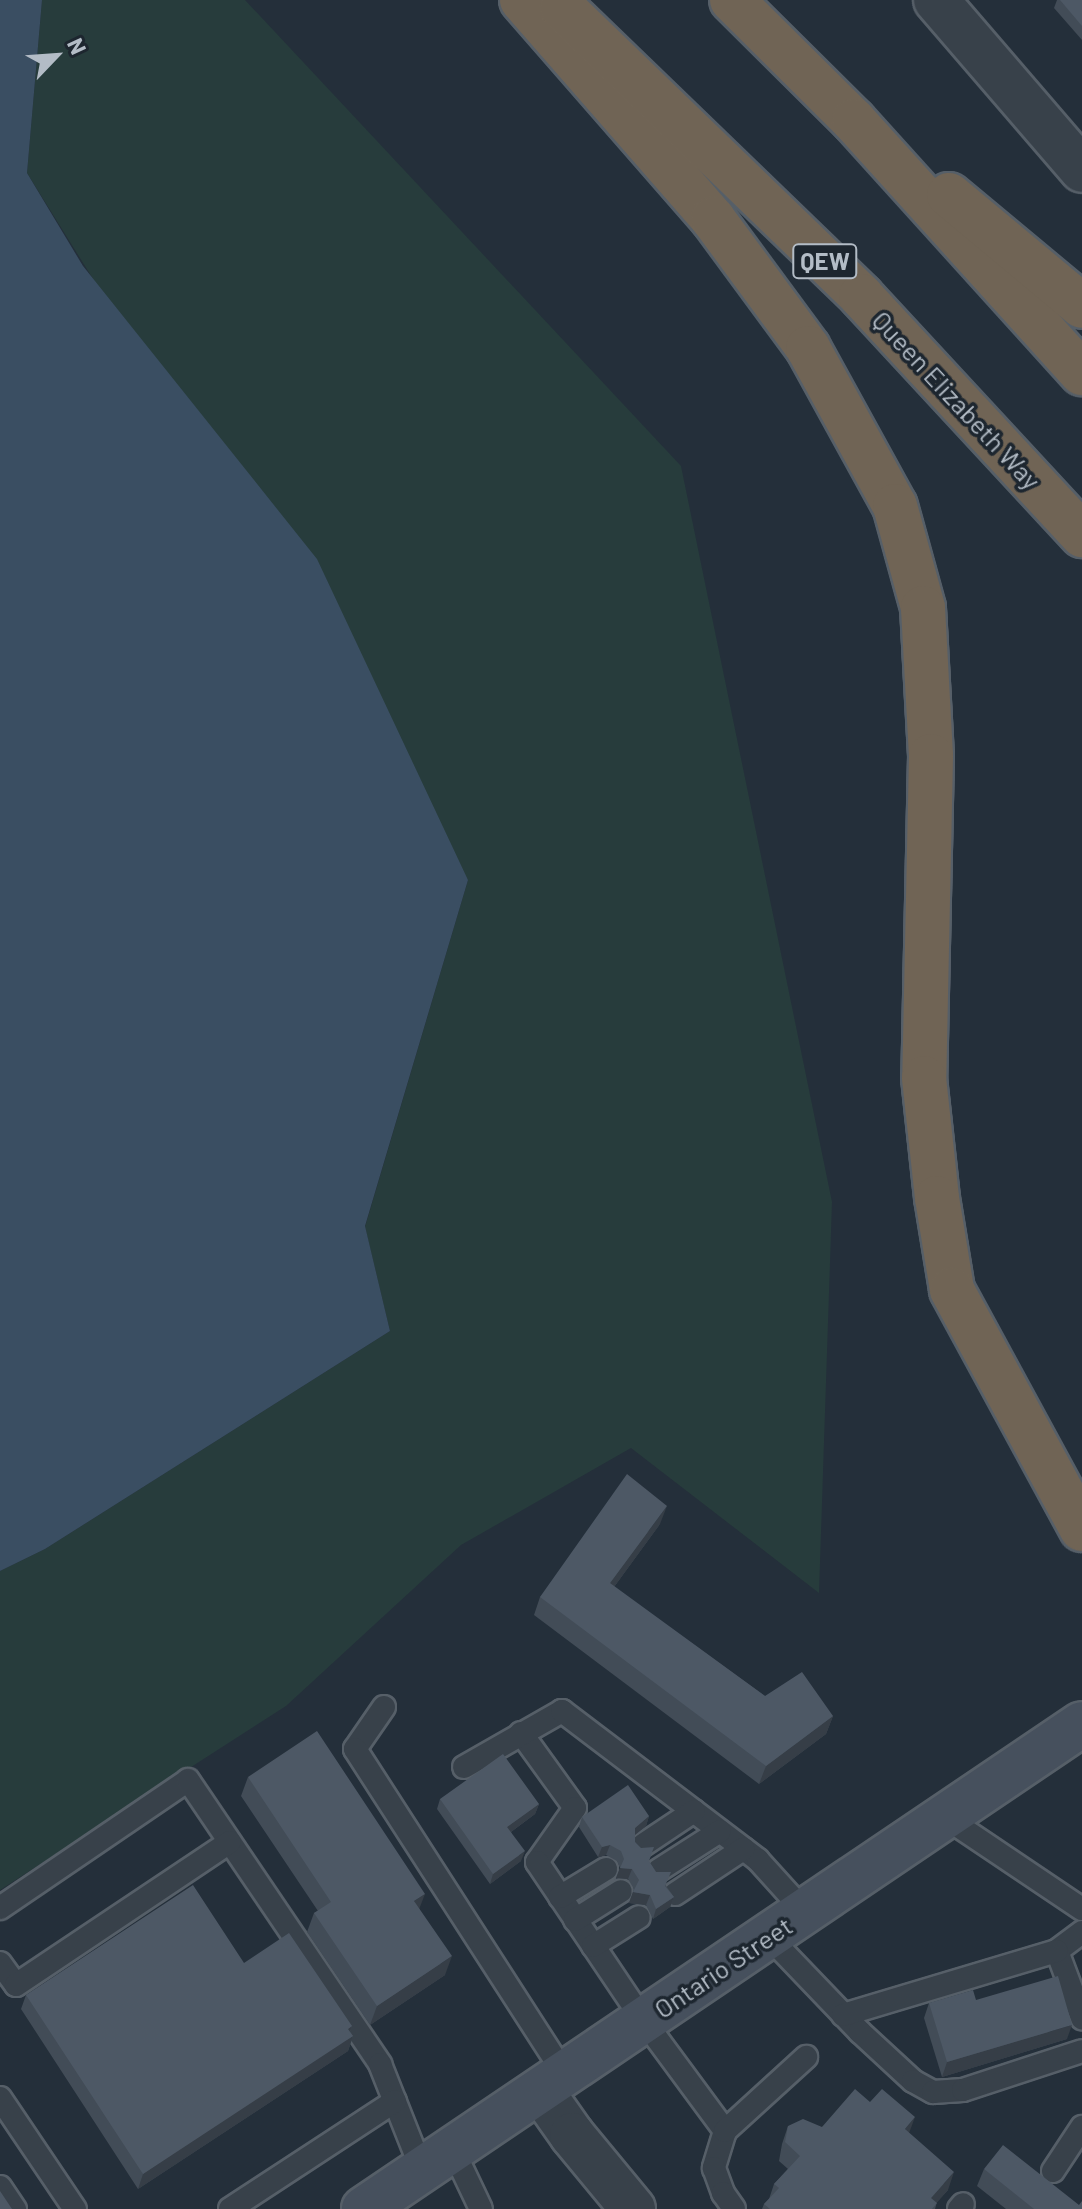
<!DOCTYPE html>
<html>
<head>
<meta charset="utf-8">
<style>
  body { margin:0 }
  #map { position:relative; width:1082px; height:2209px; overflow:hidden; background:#242f3a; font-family:Barlow,sans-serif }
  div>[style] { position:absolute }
  .green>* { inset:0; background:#273c3c }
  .water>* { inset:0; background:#3a4e62 }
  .roads { filter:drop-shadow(2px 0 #565f68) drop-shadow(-2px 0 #565f68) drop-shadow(0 2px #565f68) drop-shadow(0 -2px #565f68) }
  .service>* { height:22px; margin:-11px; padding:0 11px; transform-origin:11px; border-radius:11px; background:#38414a }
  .minor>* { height:44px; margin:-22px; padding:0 22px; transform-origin:22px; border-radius:22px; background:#38414a }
  .secondary>* { height:44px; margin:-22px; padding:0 22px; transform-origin:22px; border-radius:22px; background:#46505d }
  .motorway>* { height:44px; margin:-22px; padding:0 22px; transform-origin:22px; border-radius:22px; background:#706455 }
  .wall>* { inset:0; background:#424c57 }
  .shaded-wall>* { inset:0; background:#363e47 }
  .building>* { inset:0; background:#4d5865 }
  span { translate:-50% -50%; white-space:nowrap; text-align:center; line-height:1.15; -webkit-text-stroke:7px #1d262f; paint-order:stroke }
  .shield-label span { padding:2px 6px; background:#1d262f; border:2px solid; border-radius:6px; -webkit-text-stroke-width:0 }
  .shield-label { font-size:24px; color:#b3bcc6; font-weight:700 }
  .street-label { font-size:26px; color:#b3bcc6 }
  .north { position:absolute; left:16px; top:16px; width:80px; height:80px; -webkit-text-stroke:6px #1d262f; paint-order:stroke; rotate:65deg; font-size:22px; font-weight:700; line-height:32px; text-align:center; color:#b3bcc6 }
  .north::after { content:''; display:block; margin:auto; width:28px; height:36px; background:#b3bcc6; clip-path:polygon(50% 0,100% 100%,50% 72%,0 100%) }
</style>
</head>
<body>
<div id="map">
  <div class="green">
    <div style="clip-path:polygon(42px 0,245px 0,681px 466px,832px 1202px,819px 1593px,631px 1448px,461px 1545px,286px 1706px,0 1890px,0 1571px,45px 1549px,390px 1331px,365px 1227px,468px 880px,27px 173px)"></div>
  </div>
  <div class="water">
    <div style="clip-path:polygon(0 0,42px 0,27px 173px,83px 266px,317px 559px,468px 880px,365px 1226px,390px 1331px,45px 1549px,0 1571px)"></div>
  </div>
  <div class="roads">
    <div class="service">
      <div style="left:384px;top:1707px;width:51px;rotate:124.6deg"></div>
      <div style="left:355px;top:1749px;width:388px;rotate:57.2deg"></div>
      <div style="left:521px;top:1733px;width:92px;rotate:54.2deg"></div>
      <div style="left:575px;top:1808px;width:66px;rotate:125.1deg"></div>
      <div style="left:537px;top:1862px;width:192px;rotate:56.1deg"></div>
      <div style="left:644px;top:2021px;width:137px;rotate:53.6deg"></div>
      <div style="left:725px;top:2131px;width:39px;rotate:107deg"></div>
      <div style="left:714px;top:2168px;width:27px;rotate:70deg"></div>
      <div style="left:723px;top:2193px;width:19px;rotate:55deg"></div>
      <div style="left:464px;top:1767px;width:113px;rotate:-29.7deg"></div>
      <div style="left:562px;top:1711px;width:246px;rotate:37.2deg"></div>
      <div style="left:758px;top:1860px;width:70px;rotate:47.9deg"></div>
      <div style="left:945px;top:1817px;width:165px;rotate:33.9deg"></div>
      <div style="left:643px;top:1845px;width:61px;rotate:-33.7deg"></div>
      <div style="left:659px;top:1870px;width:72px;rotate:-32.6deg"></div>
      <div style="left:675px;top:1894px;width:82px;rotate:-33.5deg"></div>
      <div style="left:560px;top:1897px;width:54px;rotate:-31.3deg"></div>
      <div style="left:0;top:1908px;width:227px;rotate:-34.2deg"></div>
      <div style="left:188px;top:1780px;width:343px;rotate:55.9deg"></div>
      <div style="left:380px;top:2064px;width:114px;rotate:68.4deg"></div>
      <div style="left:575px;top:1920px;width:54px;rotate:-32.2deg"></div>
      <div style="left:1082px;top:1932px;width:31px;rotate:143deg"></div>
      <div style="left:1057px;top:1951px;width:72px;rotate:69.5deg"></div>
      <div style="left:769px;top:1937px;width:132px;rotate:46.2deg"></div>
      <div style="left:860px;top:2032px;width:72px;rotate:42.8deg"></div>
      <div style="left:913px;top:2081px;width:23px;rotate:29deg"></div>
      <div style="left:933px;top:2092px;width:30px;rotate:-4deg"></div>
      <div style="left:963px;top:2090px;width:125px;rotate:-18.1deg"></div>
      <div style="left:593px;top:1946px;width:54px;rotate:-32.2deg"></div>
      <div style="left:0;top:1963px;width:27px;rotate:54deg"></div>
      <div style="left:16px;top:1985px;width:257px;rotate:-33.8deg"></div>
      <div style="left:843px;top:2015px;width:223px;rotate:-16.7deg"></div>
      <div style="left:0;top:2098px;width:134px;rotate:56deg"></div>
      <div style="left:725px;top:2131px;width:110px;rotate:-42.4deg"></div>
      <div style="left:453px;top:2150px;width:65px;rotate:64.6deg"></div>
      <div style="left:1053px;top:2171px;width:53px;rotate:-56.6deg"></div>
      <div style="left:0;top:2187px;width:27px;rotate:56deg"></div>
      <div style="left:230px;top:2209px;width:197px;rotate:-33.2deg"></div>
      <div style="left:959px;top:2209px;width:6px;rotate:-51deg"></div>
    </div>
    <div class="minor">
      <div style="left:936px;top:0;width:224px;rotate:49.3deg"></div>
      <div style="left:541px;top:2091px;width:54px;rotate:54.8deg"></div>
      <div style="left:572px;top:2135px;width:96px;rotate:50.5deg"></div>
    </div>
    <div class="secondary">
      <div style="left:364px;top:2209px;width:866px;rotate:-34.04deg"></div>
    </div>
    <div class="motorway">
      <div style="left:522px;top:0;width:291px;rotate:48.9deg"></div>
      <div style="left:713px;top:219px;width:160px;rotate:53.6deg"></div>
      <div style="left:808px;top:348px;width:180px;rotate:61.2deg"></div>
      <div style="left:895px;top:506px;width:106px;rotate:74.6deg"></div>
      <div style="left:923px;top:608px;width:148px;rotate:86.9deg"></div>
      <div style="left:931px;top:756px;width:322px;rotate:91.2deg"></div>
      <div style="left:924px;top:1078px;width:121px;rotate:83.8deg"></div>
      <div style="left:937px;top:1198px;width:93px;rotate:80.7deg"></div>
      <div style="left:952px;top:1290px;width:272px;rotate:61.5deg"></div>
      <div style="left:732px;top:0;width:172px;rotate:44.8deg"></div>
      <div style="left:854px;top:121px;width:340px;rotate:47.9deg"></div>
      <div style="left:562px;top:7px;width:416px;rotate:44deg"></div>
      <div style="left:861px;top:296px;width:326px;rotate:47.2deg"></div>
      <div style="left:949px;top:195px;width:173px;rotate:39.8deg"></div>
    </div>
  </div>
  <div class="wall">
    <div style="clip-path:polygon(1057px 0,1082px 0,1082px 40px,1054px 8px)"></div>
    <div style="clip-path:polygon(660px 1524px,614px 1587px,765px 1696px,833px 1716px,826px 1734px,759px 1784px,534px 1615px,540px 1597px)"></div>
    <div style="clip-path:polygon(248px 1777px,419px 1908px,445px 1975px,370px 2025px,307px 1932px,314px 1913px,318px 1911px,241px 1796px)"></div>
    <div style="clip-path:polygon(440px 1799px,539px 1804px,535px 1814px,511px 1832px,521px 1861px,490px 1884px,437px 1809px)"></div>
    <div style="clip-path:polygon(649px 1816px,646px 1826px,635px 1835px,635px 1842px,674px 1897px,670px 1907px,653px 1919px,646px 1905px,629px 1903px,634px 1889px,628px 1879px,616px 1878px,620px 1868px,617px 1861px,606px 1855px,598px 1857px,579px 1827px,582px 1817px)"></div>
    <div style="clip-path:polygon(244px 1963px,352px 2026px,350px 2032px,353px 2036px,348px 2051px,138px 2189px,21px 2009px,26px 1995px)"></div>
    <div style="clip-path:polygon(976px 2000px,1067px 2039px,942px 2077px,924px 2018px,929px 2003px)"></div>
    <div style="clip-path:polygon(870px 2102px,909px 2133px,948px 2190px,937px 2202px,935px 2209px,762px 2209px,764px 2204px,769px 2199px,774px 2184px,788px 2169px,779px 2161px,782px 2144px,788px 2126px,822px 2127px)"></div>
    <div style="clip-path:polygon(984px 2169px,1082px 2209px,1006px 2209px,977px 2186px)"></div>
  </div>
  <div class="shaded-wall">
    <div style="clip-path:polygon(667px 1506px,660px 1524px,603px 1602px,610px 1583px)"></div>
    <div style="clip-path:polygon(833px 1716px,826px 1734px,759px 1784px,766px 1766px)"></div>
    <div style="clip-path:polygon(539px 1804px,535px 1814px,504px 1837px,507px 1827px)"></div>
    <div style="clip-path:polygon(649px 1816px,646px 1826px,631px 1838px,635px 1828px)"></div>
    <div style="clip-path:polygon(610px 1845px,606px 1855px,598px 1857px,602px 1847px)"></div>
    <div style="clip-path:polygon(525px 1851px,521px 1861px,490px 1884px,493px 1874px)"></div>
    <div style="clip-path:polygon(620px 1868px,632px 1869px,628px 1879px,616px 1878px)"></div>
    <div style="clip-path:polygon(633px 1892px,650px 1895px,646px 1905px,629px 1903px)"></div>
    <div style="clip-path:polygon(425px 1894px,418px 1912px,414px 1901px)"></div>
    <div style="clip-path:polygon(674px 1897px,670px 1907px,653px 1919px,656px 1909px)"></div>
    <div style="clip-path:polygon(452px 1956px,445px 1975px,370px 2025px,377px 2006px)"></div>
    <div style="clip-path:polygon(1072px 2025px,1067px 2039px,942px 2077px,947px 2062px)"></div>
    <div style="clip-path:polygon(352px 2026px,347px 2040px,353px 2036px,348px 2051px,138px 2189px,143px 2174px)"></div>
    <div style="clip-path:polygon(915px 2117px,908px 2136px,905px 2129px)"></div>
    <div style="clip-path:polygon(954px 2172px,948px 2190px,931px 2209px,931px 2198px)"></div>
  </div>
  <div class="building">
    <div style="clip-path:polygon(1060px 0,1082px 0,1082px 26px)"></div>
    <div style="clip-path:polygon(627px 1474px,667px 1506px,610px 1583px,765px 1696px,802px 1672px,833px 1716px,766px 1766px,540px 1597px)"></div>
    <div style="clip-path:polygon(317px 1731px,425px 1894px,414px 1901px,452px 1956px,377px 2006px,314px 1913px,331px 1902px,248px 1777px)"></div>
    <div style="clip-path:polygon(503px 1754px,539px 1804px,507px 1827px,525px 1851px,493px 1874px,440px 1799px)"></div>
    <div style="clip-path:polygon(628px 1785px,649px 1816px,635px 1828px,635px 1842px,641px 1848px,654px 1847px,649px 1861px,656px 1872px,671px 1872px,665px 1886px,674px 1897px,656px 1909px,650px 1895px,633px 1892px,639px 1880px,632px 1869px,620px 1868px,624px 1859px,621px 1851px,610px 1845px,602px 1847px,582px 1817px)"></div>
    <div style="clip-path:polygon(193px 1885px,244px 1963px,289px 1933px,352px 2026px,348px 2029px,353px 2036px,143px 2174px,26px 1995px)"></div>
    <div style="clip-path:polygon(1058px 1976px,1072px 2025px,947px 2062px,929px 2003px,973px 1990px,976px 2000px)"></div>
    <div style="clip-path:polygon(855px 2089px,870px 2102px,882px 2089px,915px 2117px,905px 2129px,954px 2172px,931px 2198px,937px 2203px,932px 2209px,770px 2209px,764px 2204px,779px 2188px,774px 2184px,800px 2156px,785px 2142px,788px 2126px,803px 2119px,822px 2127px)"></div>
    <div style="clip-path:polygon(1003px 2145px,1079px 2205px,1082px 2201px,1082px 2209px,1034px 2209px,984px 2169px)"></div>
    <div style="clip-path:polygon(0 2191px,12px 2209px,0 2209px)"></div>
  </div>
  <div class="shield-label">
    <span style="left:825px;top:261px">QEW</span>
  </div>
  <div class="street-label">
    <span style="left:957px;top:400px;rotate:47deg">Queen Elizabeth Way</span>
    <span style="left:723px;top:1967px;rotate:-34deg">Ontario Street</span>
  </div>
  <div class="north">N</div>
</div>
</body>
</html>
